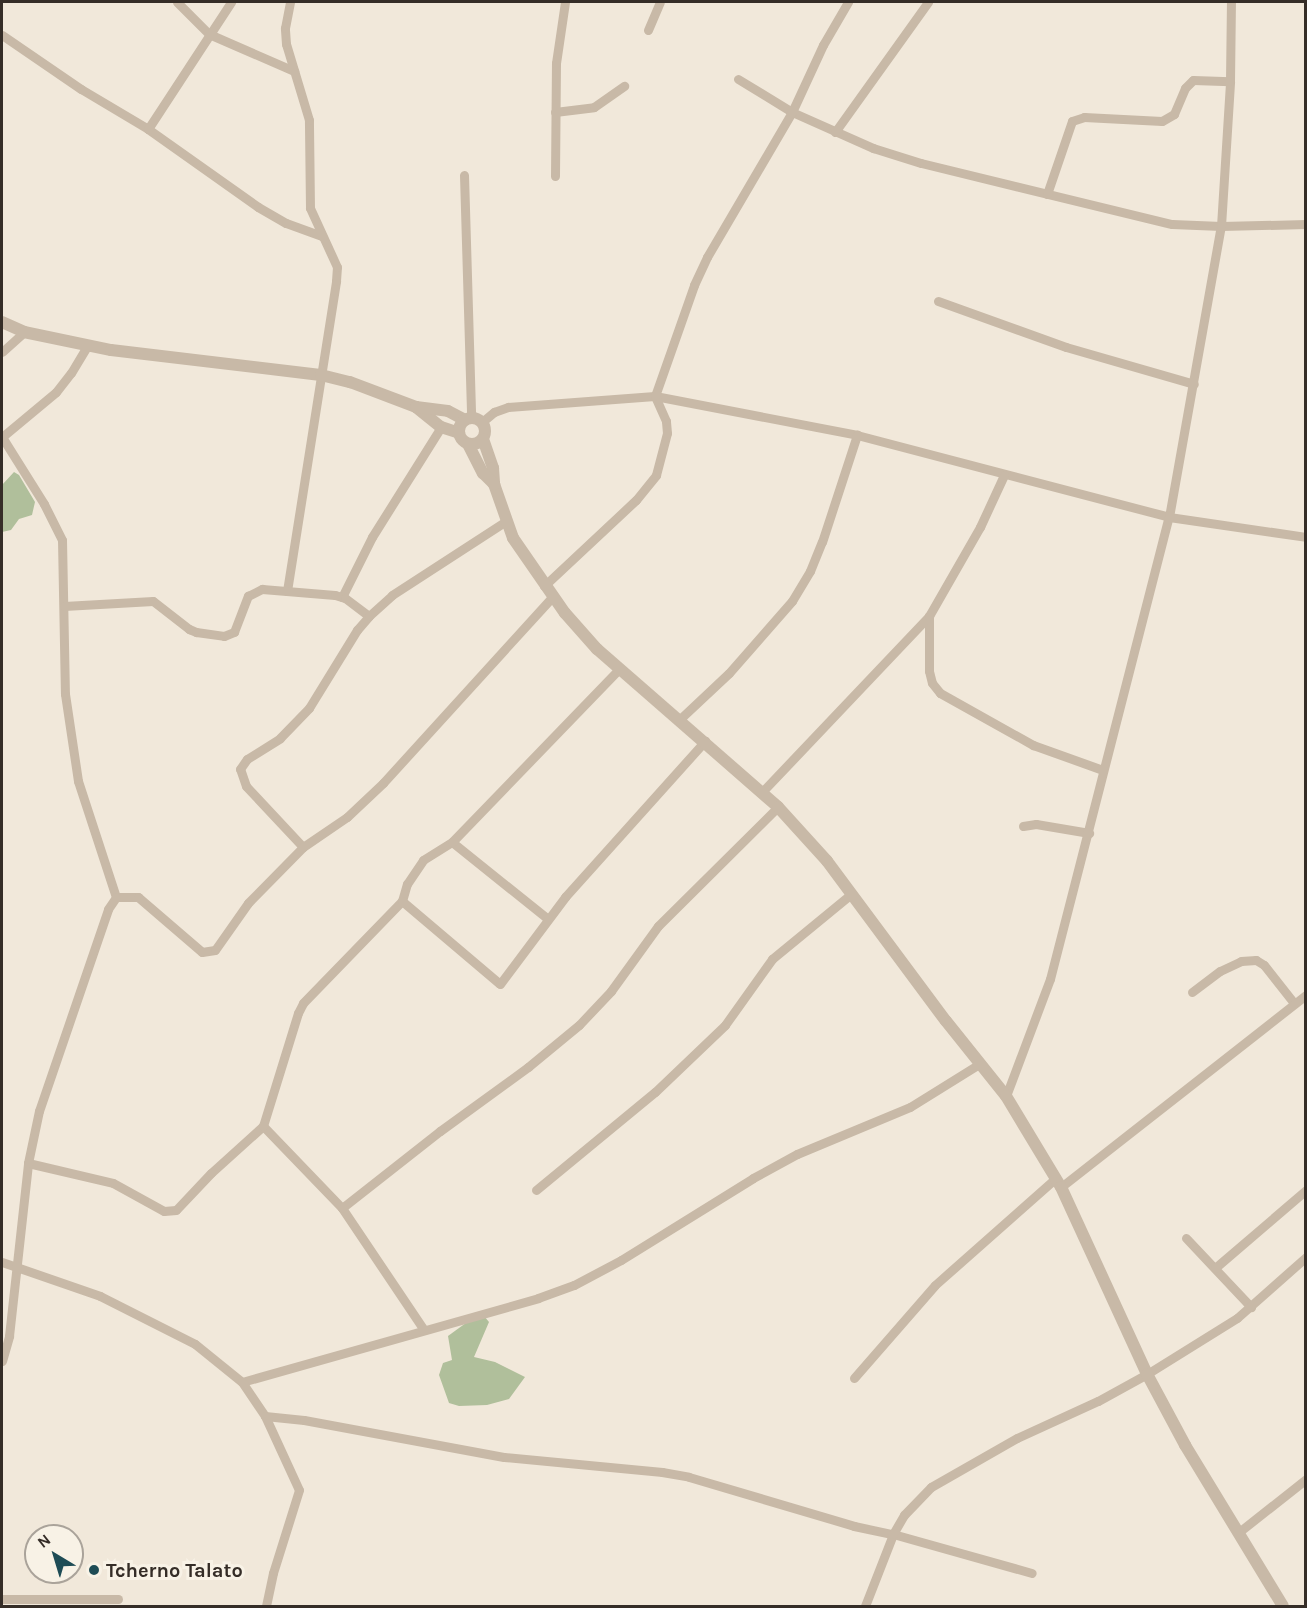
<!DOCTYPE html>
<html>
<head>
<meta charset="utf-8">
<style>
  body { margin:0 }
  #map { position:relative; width:1307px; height:1608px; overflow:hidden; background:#f1e8da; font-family:Karla,sans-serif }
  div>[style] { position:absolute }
  .green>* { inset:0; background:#b0bf9b }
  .minor>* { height:9px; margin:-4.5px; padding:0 4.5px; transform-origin:4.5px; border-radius:4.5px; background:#c8b9a7 }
  .tertiary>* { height:12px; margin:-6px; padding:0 6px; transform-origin:6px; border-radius:6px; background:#c8b9a7 }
  .tertiary>.ring { margin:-6px; padding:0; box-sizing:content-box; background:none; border:12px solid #c8b9a7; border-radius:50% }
  .dots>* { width:16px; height:16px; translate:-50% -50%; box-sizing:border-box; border:3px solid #f8f2e6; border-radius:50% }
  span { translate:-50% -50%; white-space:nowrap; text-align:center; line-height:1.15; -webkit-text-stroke:6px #f8f2e6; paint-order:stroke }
  .poi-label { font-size:20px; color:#352d27; font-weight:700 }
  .left { translate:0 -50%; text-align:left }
  .frame { position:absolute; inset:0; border:3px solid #352d27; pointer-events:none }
  .north { position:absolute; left:24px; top:1524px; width:60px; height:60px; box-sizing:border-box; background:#f8f2e6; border:2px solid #aaa39a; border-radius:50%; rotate:322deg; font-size:16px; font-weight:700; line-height:24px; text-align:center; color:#352d27 }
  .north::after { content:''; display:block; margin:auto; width:21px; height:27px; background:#1e4c55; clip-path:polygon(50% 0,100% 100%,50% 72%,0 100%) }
</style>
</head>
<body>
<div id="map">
  <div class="green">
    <div style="clip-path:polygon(14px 472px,19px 475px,35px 502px,32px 515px,19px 519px,11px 530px,2px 532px,2px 485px)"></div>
    <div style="clip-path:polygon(484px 1316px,489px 1322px,474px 1357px,495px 1362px,525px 1377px,509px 1399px,487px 1405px,459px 1406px,449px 1403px,439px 1375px,443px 1363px,452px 1360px,448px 1336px,470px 1320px)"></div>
  </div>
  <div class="minor">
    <div style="left:177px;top:2px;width:45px;rotate:45deg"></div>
    <div style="left:209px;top:34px;width:93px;rotate:23.5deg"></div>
    <div style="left:648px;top:30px;width:30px;rotate:-67deg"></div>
    <div style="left:2px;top:35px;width:96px;rotate:34.4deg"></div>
    <div style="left:81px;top:89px;width:78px;rotate:30.8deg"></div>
    <div style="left:148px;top:129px;width:135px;rotate:35.3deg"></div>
    <div style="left:258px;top:207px;width:32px;rotate:30deg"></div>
    <div style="left:286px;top:223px;width:38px;rotate:20deg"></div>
    <div style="left:738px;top:79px;width:63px;rotate:31.4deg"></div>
    <div style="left:792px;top:112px;width:89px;rotate:24deg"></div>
    <div style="left:873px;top:148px;width:50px;rotate:17.4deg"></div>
    <div style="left:921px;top:163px;width:258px;rotate:13.7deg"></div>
    <div style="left:1172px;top:224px;width:49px;rotate:2.3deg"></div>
    <div style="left:1221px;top:226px;width:85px;rotate:-1.3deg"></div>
    <div style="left:555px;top:112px;width:39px;rotate:-7deg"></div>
    <div style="left:594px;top:107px;width:37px;rotate:-35deg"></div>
    <div style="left:148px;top:129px;width:152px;rotate:-56.8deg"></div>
    <div style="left:835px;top:132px;width:160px;rotate:-54.4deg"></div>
    <div style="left:464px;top:175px;width:243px;rotate:88.3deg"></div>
    <div style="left:555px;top:176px;width:113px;rotate:-89.5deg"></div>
    <div style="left:556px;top:63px;width:62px;rotate:-81.6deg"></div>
    <div style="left:1047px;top:194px;width:77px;rotate:-71.1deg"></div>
    <div style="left:1072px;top:121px;width:13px;rotate:-18deg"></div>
    <div style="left:1084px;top:117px;width:78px;rotate:2.9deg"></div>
    <div style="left:1162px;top:121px;width:14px;rotate:-30deg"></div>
    <div style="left:1174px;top:114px;width:28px;rotate:-67deg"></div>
    <div style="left:1185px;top:88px;width:11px;rotate:-45deg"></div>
    <div style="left:1193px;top:80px;width:37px;rotate:2deg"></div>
    <div style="left:938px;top:301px;width:136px;rotate:19.8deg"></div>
    <div style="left:1066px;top:347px;width:133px;rotate:16.1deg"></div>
    <div style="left:2px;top:352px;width:30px;rotate:-42deg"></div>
    <div style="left:482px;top:422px;width:16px;rotate:-40deg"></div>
    <div style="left:494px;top:412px;width:15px;rotate:-20deg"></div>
    <div style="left:508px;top:407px;width:147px;rotate:-4.3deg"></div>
    <div style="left:655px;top:396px;width:206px;rotate:10.9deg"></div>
    <div style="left:857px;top:435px;width:323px;rotate:14.7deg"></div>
    <div style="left:1169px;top:517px;width:138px;rotate:8.3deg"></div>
    <div style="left:2px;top:437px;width:79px;rotate:57.9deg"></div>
    <div style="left:44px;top:504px;width:40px;rotate:63.4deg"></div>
    <div style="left:62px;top:540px;width:154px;rotate:88.9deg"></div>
    <div style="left:65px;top:694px;width:88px;rotate:81.5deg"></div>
    <div style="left:78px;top:781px;width:122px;rotate:71.9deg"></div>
    <div style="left:2px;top:437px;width:70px;rotate:-39.8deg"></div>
    <div style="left:56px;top:392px;width:24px;rotate:-52deg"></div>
    <div style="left:71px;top:373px;width:31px;rotate:-59deg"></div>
    <div style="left:544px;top:586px;width:126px;rotate:-43.1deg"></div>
    <div style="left:636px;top:500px;width:32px;rotate:-51deg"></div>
    <div style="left:656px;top:475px;width:43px;rotate:-75.3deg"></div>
    <div style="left:667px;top:433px;width:12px;rotate:-95deg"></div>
    <div style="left:666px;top:421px;width:27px;rotate:-114deg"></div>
    <div style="left:655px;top:396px;width:118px;rotate:-70.6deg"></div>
    <div style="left:694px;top:285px;width:31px;rotate:-65deg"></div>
    <div style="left:707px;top:257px;width:168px;rotate:-59.6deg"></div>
    <div style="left:792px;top:112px;width:74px;rotate:-65.2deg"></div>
    <div style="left:823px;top:45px;width:50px;rotate:-59.8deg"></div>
    <div style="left:287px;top:591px;width:314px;rotate:-81deg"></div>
    <div style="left:336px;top:281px;width:14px;rotate:-86deg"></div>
    <div style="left:337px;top:267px;width:65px;rotate:-114.6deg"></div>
    <div style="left:310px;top:208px;width:88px;rotate:-90.7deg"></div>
    <div style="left:309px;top:120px;width:79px;rotate:-106.8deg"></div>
    <div style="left:286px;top:44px;width:16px;rotate:-94deg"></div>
    <div style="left:285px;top:28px;width:26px;rotate:-79deg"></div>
    <div style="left:342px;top:597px;width:67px;rotate:-63.4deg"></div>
    <div style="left:372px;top:537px;width:130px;rotate:-57.9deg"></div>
    <div style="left:64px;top:606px;width:89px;rotate:-3.2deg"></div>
    <div style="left:153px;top:601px;width:46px;rotate:37.9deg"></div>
    <div style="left:189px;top:629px;width:8px;rotate:23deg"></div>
    <div style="left:196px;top:632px;width:28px;rotate:8deg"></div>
    <div style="left:224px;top:636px;width:11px;rotate:-22deg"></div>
    <div style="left:234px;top:632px;width:39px;rotate:-69deg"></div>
    <div style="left:248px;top:596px;width:16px;rotate:-27deg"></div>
    <div style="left:262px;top:589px;width:73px;rotate:4.7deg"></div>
    <div style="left:335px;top:595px;width:10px;rotate:17deg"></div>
    <div style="left:345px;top:598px;width:30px;rotate:37deg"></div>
    <div style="left:929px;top:616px;width:55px;rotate:90deg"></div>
    <div style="left:929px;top:671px;width:12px;rotate:76deg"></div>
    <div style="left:932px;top:683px;width:13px;rotate:51deg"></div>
    <div style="left:940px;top:693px;width:107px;rotate:29.2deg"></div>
    <div style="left:1033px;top:745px;width:74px;rotate:19.7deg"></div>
    <div style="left:680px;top:719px;width:67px;rotate:-43.2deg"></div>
    <div style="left:729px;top:673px;width:96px;rotate:-48.8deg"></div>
    <div style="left:792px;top:601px;width:35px;rotate:-59deg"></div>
    <div style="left:810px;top:571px;width:31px;rotate:-68deg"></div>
    <div style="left:822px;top:542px;width:113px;rotate:-71.9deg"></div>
    <div style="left:762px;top:792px;width:243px;rotate:-46.5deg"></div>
    <div style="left:929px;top:616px;width:103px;rotate:-60.2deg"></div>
    <div style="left:980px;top:527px;width:57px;rotate:-65.2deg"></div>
    <div style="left:1023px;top:826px;width:13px;rotate:-9deg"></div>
    <div style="left:1036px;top:824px;width:54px;rotate:9.6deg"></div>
    <div style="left:303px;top:847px;width:83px;rotate:-133.1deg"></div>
    <div style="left:246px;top:786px;width:18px;rotate:-109deg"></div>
    <div style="left:240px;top:769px;width:12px;rotate:-55deg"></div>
    <div style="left:247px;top:759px;width:39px;rotate:-32deg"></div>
    <div style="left:280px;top:738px;width:42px;rotate:-46deg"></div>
    <div style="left:309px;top:708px;width:92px;rotate:-58.4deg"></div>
    <div style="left:357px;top:630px;width:18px;rotate:-49deg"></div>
    <div style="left:369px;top:616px;width:31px;rotate:-42deg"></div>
    <div style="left:392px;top:595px;width:136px;rotate:-33deg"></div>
    <div style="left:116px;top:897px;width:22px"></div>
    <div style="left:138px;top:897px;width:84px;rotate:40.7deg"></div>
    <div style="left:202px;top:952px;width:13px;rotate:-9deg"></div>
    <div style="left:215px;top:950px;width:57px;rotate:-54.9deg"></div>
    <div style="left:248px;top:903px;width:78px;rotate:-45.5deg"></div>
    <div style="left:303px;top:847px;width:53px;rotate:-34.3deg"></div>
    <div style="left:347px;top:817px;width:50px;rotate:-43.4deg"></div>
    <div style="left:383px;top:783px;width:251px;rotate:-47.7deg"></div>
    <div style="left:402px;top:901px;width:18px;rotate:-74deg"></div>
    <div style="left:407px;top:884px;width:29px;rotate:-56deg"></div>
    <div style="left:423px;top:860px;width:34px;rotate:-32deg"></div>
    <div style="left:548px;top:919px;width:123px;rotate:-141.3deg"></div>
    <div style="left:452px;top:842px;width:240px;rotate:-46deg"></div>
    <div style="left:1192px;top:992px;width:35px;rotate:-37deg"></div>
    <div style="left:1220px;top:971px;width:23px;rotate:-25deg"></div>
    <div style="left:1241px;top:961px;width:15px;rotate:-4deg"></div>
    <div style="left:1256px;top:960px;width:9px;rotate:32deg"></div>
    <div style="left:1264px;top:965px;width:48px;rotate:51.7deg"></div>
    <div style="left:1006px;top:1096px;width:125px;rotate:-69.4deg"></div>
    <div style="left:1050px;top:979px;width:477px;rotate:-75.6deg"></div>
    <div style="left:1169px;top:517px;width:296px;rotate:-79.9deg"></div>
    <div style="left:1221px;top:226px;width:145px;rotate:-86.4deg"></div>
    <div style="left:1230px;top:81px;width:79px;rotate:-89.3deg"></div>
    <div style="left:28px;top:1163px;width:87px;rotate:13.2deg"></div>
    <div style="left:113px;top:1183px;width:58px;rotate:28.8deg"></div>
    <div style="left:164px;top:1211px;width:12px;rotate:-5deg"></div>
    <div style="left:176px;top:1210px;width:51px;rotate:-46.6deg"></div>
    <div style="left:211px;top:1173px;width:70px;rotate:-42.1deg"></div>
    <div style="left:1061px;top:1187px;width:311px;rotate:-38.1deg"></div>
    <div style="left:536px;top:1190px;width:154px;rotate:-39.5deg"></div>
    <div style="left:655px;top:1092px;width:97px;rotate:-43.7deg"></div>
    <div style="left:725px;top:1025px;width:81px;rotate:-54.5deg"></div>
    <div style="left:772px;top:959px;width:102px;rotate:-39.4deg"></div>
    <div style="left:342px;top:1208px;width:125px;rotate:-38.2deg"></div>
    <div style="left:440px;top:1131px;width:109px;rotate:-36deg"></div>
    <div style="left:528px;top:1067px;width:66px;rotate:-39.5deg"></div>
    <div style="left:579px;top:1025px;width:47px;rotate:-46.7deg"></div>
    <div style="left:611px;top:991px;width:80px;rotate:-54.1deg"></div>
    <div style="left:658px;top:926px;width:169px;rotate:-44.8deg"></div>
    <div style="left:1186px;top:1238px;width:95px;rotate:46.7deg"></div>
    <div style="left:2px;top:1262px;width:104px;rotate:19.1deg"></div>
    <div style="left:100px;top:1296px;width:106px;rotate:26.8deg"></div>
    <div style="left:195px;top:1344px;width:60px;rotate:39deg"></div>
    <div style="left:242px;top:1382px;width:308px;rotate:-15.8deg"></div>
    <div style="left:538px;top:1298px;width:38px;rotate:-20deg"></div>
    <div style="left:574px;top:1285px;width:53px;rotate:-28deg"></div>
    <div style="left:621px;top:1260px;width:155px;rotate:-31.8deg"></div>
    <div style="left:753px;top:1178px;width:50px;rotate:-28.6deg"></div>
    <div style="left:797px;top:1154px;width:122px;rotate:-22.6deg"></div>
    <div style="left:910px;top:1107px;width:81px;rotate:-31.9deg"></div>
    <div style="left:1215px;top:1268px;width:120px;rotate:-40.6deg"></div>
    <div style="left:424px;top:1330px;width:147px;rotate:-123.9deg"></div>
    <div style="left:342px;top:1208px;width:114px;rotate:-133.9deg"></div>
    <div style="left:263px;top:1126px;width:118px;rotate:-72.8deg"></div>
    <div style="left:298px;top:1013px;width:11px;rotate:-63deg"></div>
    <div style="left:303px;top:1003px;width:142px;rotate:-45.9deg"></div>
    <div style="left:402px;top:901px;width:128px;rotate:40.3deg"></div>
    <div style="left:500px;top:984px;width:109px;rotate:-53.2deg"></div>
    <div style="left:565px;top:897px;width:210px;rotate:-48.1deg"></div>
    <div style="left:2px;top:1361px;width:26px;rotate:-74deg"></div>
    <div style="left:9px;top:1336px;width:174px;rotate:-83.7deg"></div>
    <div style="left:28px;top:1163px;width:53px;rotate:-78.1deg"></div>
    <div style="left:39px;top:1111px;width:213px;rotate:-71.1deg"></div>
    <div style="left:108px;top:909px;width:14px;rotate:-56deg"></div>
    <div style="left:854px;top:1378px;width:123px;rotate:-48.9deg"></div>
    <div style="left:935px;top:1285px;width:162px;rotate:-41.5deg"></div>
    <div style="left:242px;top:1382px;width:41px;rotate:55.9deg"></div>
    <div style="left:265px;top:1416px;width:39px;rotate:6deg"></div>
    <div style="left:304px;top:1420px;width:203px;rotate:10.5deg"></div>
    <div style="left:504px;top:1457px;width:159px;rotate:5.4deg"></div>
    <div style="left:662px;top:1472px;width:27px;rotate:10deg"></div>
    <div style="left:689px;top:1477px;width:172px;rotate:16.5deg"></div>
    <div style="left:854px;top:1526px;width:40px;rotate:12deg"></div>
    <div style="left:893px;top:1534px;width:144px;rotate:15.7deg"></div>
    <div style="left:265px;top:1416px;width:81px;rotate:65.3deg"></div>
    <div style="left:299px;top:1490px;width:87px;rotate:107.4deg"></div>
    <div style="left:273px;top:1573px;width:34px;rotate:102deg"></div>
    <div style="left:1239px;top:1532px;width:85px;rotate:-38.3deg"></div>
    <div style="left:2px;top:1599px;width:116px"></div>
    <div style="left:865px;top:1606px;width:77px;rotate:-68.7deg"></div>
    <div style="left:893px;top:1534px;width:22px;rotate:-60deg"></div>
    <div style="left:904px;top:1515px;width:39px;rotate:-46deg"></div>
    <div style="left:931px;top:1487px;width:99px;rotate:-29.7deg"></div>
    <div style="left:1017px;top:1438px;width:89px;rotate:-24.6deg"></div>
    <div style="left:1098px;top:1401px;width:56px;rotate:-28.9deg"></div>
    <div style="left:1147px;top:1374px;width:106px;rotate:-31.9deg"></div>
    <div style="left:1237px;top:1318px;width:92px;rotate:-41.5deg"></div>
  </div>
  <div class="tertiary">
    <div style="left:2px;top:322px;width:24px;rotate:24deg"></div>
    <div style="left:24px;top:332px;width:89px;rotate:11.7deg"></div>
    <div style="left:111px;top:350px;width:211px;rotate:6.8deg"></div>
    <div style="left:321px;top:375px;width:30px;rotate:14deg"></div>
    <div style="left:350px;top:382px;width:71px;rotate:20.7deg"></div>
    <div style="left:416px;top:407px;width:32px;rotate:39deg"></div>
    <div style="left:441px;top:427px;width:19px;rotate:18deg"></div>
    <div style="left:416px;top:407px;width:32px;rotate:7deg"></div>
    <div style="left:448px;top:411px;width:19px;rotate:28deg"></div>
    <div class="ring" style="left:459px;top:418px;width:14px;height:14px"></div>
    <div style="left:483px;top:439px;width:31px;rotate:71deg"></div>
    <div style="left:493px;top:468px;width:16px;rotate:86deg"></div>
    <div style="left:494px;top:484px;width:57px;rotate:70.6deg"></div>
    <div style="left:513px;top:538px;width:91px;rotate:55.3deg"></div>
    <div style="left:565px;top:613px;width:48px;rotate:48.4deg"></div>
    <div style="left:597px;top:649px;width:240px;rotate:41.1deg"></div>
    <div style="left:778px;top:807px;width:73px;rotate:47.8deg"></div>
    <div style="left:827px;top:861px;width:199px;rotate:53.4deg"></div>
    <div style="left:946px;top:1021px;width:96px;rotate:51.3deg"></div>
    <div style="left:1006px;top:1096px;width:106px;rotate:58.9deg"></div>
    <div style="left:1061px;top:1187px;width:206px;rotate:65.3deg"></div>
    <div style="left:1147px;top:1374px;width:81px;rotate:61.8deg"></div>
    <div style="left:1185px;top:1445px;width:188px;rotate:58.7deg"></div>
    <div style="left:468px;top:444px;width:33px;rotate:63deg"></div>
    <div style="left:483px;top:473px;width:16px;rotate:45deg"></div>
  </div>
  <div class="dots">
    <div style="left:94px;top:1570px;background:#1e4c55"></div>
  </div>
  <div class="poi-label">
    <span class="left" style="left:106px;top:1570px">Tcherno Talato</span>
  </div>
  <div class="frame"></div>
  <div class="north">N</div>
</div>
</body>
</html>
